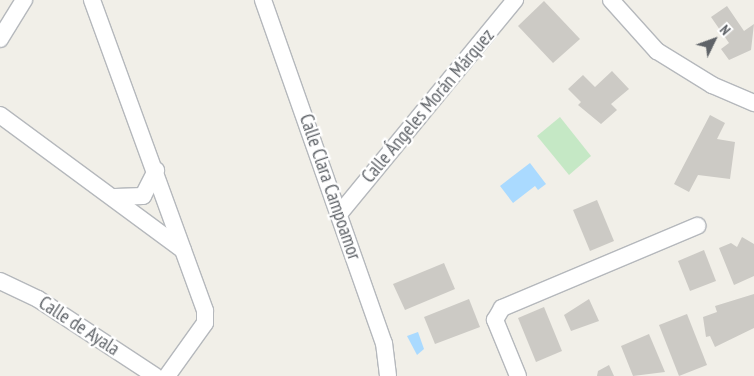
<!DOCTYPE html>
<html>
<head>
<meta charset="utf-8">
<style>
  body { margin:0 }
  #map { position:relative; width:754px; height:376px; overflow:hidden; background:#f1efe8; font-family:"PT Sans Narrow",sans-serif }
  div>[style] { position:absolute }
  .green>* { inset:0; background:#c5e8c5 }
  .water>* { inset:0; background:#aadaff }
  .building>* { inset:0; background:#cccac5 }
  .roads { filter:drop-shadow(1px 0 #b5b8bc) drop-shadow(-1px 0 #b5b8bc) drop-shadow(0 1px #b5b8bc) drop-shadow(0 -1px #b5b8bc) }
  .minor>* { height:16px; margin:-8px; padding:0 8px; transform-origin:8px; border-radius:8px; background:#fff }
  span { translate:-50% -50%; white-space:nowrap; text-align:center; line-height:1.15; -webkit-text-stroke:4.5px #fff; paint-order:stroke }
  .street-label { font-size:19px; color:#5f6368 }
  .north { position:absolute; left:689px; top:15px; width:50px; height:50px; -webkit-text-stroke:4px #fff; paint-order:stroke; rotate:48deg; font-size:14px; font-weight:700; line-height:20px; text-align:center; color:#5f6368 }
  .north::after { content:''; display:block; margin:auto; width:18px; height:22px; background:#5f6368; clip-path:polygon(50% 0,100% 100%,50% 72%,0 100%) }
</style>
</head>
<body>
<div id="map">
  <div class="green">
    <div style="clip-path:polygon(560px 117px,591px 156px,569px 175px,537px 136px)"></div>
  </div>
  <div class="water">
    <div style="clip-path:polygon(530px 163px,546px 184px,538px 190px,535px 186px,513px 203px,500px 186px)"></div>
    <div style="clip-path:polygon(418px 332px,424px 349px,417px 355px,407px 336px)"></div>
  </div>
  <div class="building">
    <div style="clip-path:polygon(544px 1px,580px 39px,553px 63px,518px 26px)"></div>
    <div style="clip-path:polygon(727px 6px,744px 31px,754px 24px,751px 50px,729px 60px,721px 49px,729px 43px,711px 17px)"></div>
    <div style="clip-path:polygon(612px 71px,629px 89px,611px 104px,617px 110px,601px 124px,578px 105px,581px 102px,568px 89px,583px 75px,595px 87px)"></div>
    <div style="clip-path:polygon(710px 115px,725px 123px,717px 139px,735px 142px,730px 179px,698px 175px,689px 192px,674px 184px)"></div>
    <div style="clip-path:polygon(597px 200px,614px 241px,590px 251px,573px 210px)"></div>
    <div style="clip-path:polygon(742px 237px,754px 244px,754px 276px,734px 285px,719px 248px,731px 243px,737px 247px)"></div>
    <div style="clip-path:polygon(704px 250px,716px 281px,690px 291px,678px 261px)"></div>
    <div style="clip-path:polygon(444px 263px,455px 289px,405px 310px,393px 284px)"></div>
    <div style="clip-path:polygon(754px 294px,754px 328px,715px 347px,710px 336px,706px 337px,703px 317px,717px 312px,715px 306px)"></div>
    <div style="clip-path:polygon(469px 299px,480px 327px,435px 344px,424px 317px)"></div>
    <div style="clip-path:polygon(589px 299px,599px 321px,571px 331px,564px 315px)"></div>
    <div style="clip-path:polygon(544px 307px,562px 351px,536px 362px,518px 318px)"></div>
    <div style="clip-path:polygon(687px 314px,707px 365px,679px 376px,659px 325px)"></div>
    <div style="clip-path:polygon(649px 334px,665px 372px,633px 376px,621px 346px)"></div>
    <div style="clip-path:polygon(609px 365px,614px 376px,597px 376px,598px 371px)"></div>
  </div>
  <div class="roads">
    <div class="minor">
      <div style="left:92px;top:0;width:331px;rotate:70deg"></div>
      <div style="left:205px;top:311px;width:12px;rotate:90deg"></div>
      <div style="left:205px;top:323px;width:65px;rotate:125.6deg"></div>
      <div style="left:263px;top:0;width:364px;rotate:70.6deg"></div>
      <div style="left:384px;top:343px;width:33px;rotate:83deg"></div>
      <div style="left:611px;top:0;width:69px;rotate:48deg"></div>
      <div style="left:657px;top:51px;width:65px;rotate:31.7deg"></div>
      <div style="left:712px;top:85px;width:46px;rotate:23.2deg"></div>
      <div style="left:0;top:39px;width:46px;rotate:-58.4deg"></div>
      <div style="left:0;top:115px;width:227px;rotate:36.4deg"></div>
      <div style="left:115px;top:197px;width:28px;rotate:-2deg"></div>
      <div style="left:143px;top:196px;width:29px;rotate:-63deg"></div>
      <div style="left:340px;top:213px;width:276px;rotate:-50.6deg"></div>
      <div style="left:0;top:281px;width:42px;rotate:25.3deg"></div>
      <div style="left:38px;top:299px;width:140px;rotate:33.3deg"></div>
      <div style="left:518px;top:376px;width:61px;rotate:-112.3deg"></div>
      <div style="left:495px;top:320px;width:14px;rotate:-60deg"></div>
      <div style="left:502px;top:308px;width:212px;rotate:-22.8deg"></div>
    </div>
  </div>
  <div class="street-label">
    <span style="left:428px;top:106px;rotate:-50deg">Calle Ángeles Morán Márquez</span>
    <span style="left:330px;top:187px;rotate:71deg">Calle Clara Campoamor</span>
    <span style="left:79px;top:326px;rotate:33deg">Calle de Ayala</span>
  </div>
  <div class="north">N</div>
</div>
</body>
</html>
